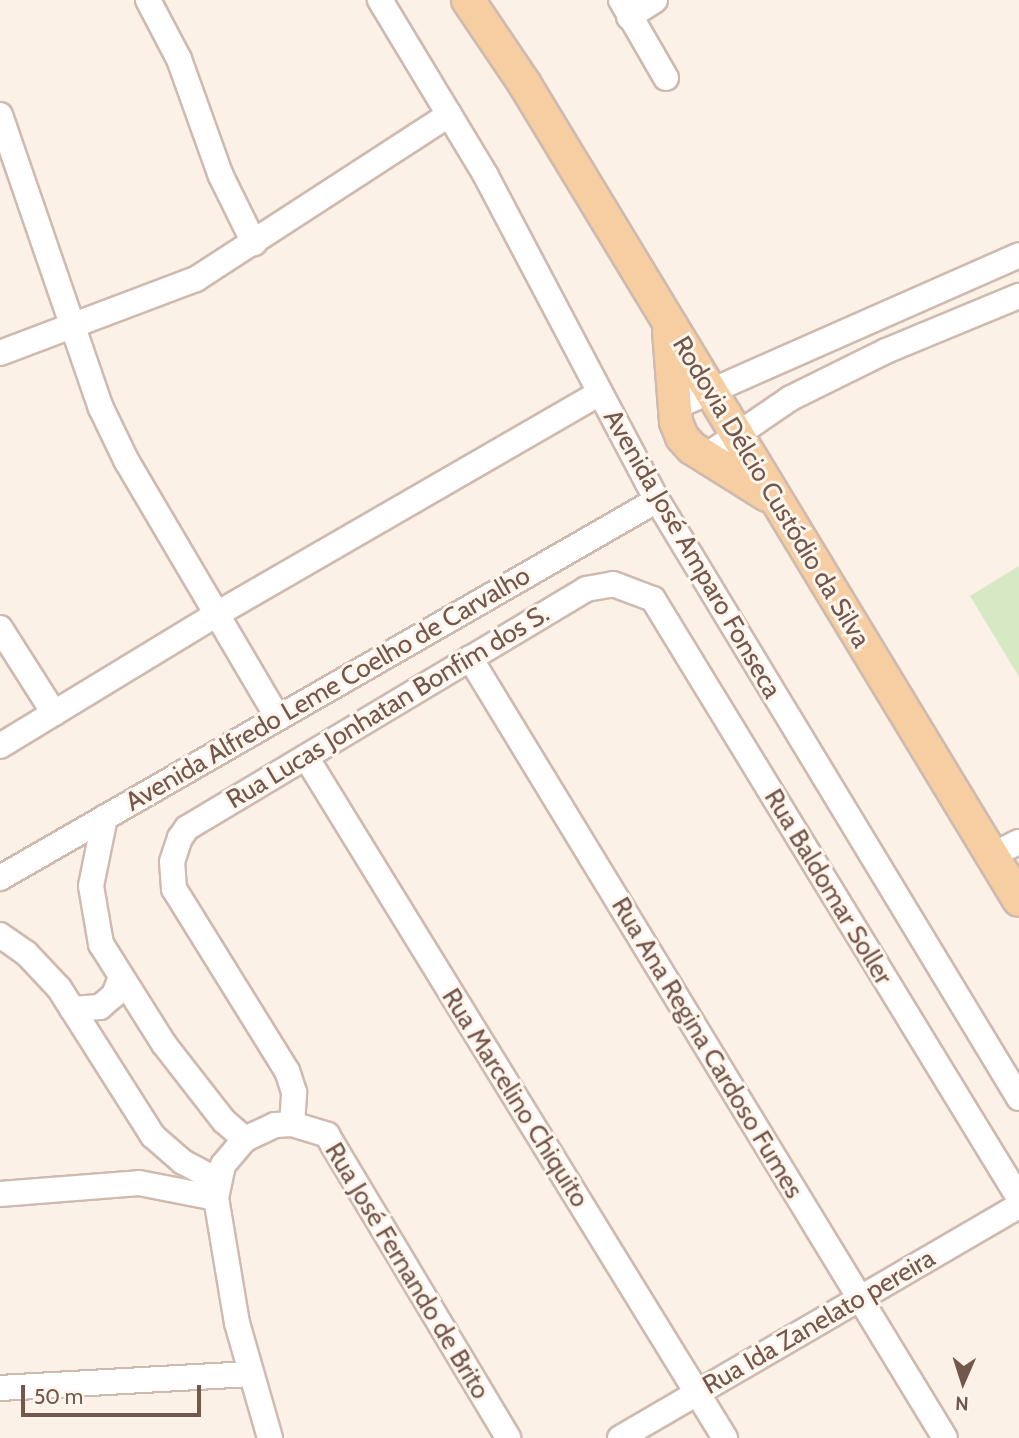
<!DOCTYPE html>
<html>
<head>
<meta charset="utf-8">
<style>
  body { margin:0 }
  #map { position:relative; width:1019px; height:1438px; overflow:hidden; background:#fbf1e6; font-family:Cabin,sans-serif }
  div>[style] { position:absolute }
  .green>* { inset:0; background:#d7e8c5 }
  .roads { filter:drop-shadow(2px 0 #cfbaaf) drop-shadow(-2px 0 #cfbaaf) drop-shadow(0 2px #cfbaaf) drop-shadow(0 -2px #cfbaaf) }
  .minor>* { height:24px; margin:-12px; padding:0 12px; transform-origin:12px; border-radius:12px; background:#fff }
  .major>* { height:32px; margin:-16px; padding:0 16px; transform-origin:16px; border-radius:16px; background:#f7cea1 }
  span { translate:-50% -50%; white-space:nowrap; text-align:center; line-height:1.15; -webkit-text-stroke:6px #fef5ec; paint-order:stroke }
  .street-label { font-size:26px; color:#73564c }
  .north { position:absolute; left:928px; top:1347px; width:70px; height:70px; -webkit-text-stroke:5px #fef5ec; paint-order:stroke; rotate:183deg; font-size:19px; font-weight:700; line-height:28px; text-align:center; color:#73564c }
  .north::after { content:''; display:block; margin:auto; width:24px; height:32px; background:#73564c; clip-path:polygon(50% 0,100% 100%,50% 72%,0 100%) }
  .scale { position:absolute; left:21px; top:1385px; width:180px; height:32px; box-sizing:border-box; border:4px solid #73564c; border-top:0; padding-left:9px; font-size:21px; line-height:24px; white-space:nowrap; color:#73564c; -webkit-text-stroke:5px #fef5ec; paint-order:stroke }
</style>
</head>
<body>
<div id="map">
  <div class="green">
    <div style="clip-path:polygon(1019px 566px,1019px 677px,970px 596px)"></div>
  </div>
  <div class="roads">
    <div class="minor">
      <div style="left:148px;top:0;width:67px;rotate:62.3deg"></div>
      <div style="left:179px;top:59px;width:124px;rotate:70.3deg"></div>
      <div style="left:221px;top:176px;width:75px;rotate:63.8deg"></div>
      <div style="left:380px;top:0;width:205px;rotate:58.9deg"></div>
      <div style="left:486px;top:176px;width:366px;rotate:62.2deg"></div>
      <div style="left:657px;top:500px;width:699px;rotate:58.81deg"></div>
      <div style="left:621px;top:0;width:90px;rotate:60deg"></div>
      <div style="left:629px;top:17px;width:31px;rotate:-33deg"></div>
      <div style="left:0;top:115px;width:310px;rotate:71deg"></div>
      <div style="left:101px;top:408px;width:58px;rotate:64.3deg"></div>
      <div style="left:126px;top:460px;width:299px;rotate:59.5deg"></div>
      <div style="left:0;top:353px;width:210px;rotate:-20.7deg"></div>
      <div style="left:196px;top:279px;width:302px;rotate:-33deg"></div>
      <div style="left:675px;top:407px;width:376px;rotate:-23.8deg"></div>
      <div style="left:706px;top:456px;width:103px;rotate:-34.3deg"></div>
      <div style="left:791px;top:398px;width:106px;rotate:-26.3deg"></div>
      <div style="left:886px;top:351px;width:144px;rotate:-22.5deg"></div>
      <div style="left:0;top:628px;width:101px;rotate:57.6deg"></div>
      <div style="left:470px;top:658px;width:913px;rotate:58.66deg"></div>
      <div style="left:0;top:746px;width:254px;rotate:-31.3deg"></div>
      <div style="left:217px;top:614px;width:440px;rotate:-30deg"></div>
      <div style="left:306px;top:757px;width:800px;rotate:58.4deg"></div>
      <div style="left:105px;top:817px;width:70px;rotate:101.5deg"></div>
      <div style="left:91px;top:886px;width:59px;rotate:80.2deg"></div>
      <div style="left:101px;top:944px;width:118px;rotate:57.8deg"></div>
      <div style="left:164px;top:1044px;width:98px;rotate:52.1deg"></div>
      <div style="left:224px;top:1121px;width:28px;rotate:41deg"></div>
      <div style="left:991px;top:856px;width:31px;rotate:-27deg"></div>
      <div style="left:0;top:878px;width:758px;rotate:-29.91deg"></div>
      <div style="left:0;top:935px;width:32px;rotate:35deg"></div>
      <div style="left:26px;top:953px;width:48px;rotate:46.7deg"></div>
      <div style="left:59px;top:988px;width:175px;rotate:57.6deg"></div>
      <div style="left:153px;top:1136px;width:40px;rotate:41deg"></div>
      <div style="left:183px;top:1162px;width:40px;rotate:28deg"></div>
      <div style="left:72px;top:1009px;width:28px;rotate:-4deg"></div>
      <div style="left:100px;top:1007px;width:18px;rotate:-41deg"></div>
      <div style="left:114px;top:995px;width:19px;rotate:-69deg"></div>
      <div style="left:292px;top:1124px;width:32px;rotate:-86deg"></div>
      <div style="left:294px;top:1092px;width:22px;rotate:-108deg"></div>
      <div style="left:287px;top:1071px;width:214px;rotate:-121.8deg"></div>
      <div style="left:174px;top:889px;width:27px;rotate:-94deg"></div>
      <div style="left:172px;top:862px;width:25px;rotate:-72deg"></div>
      <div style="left:180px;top:838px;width:12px;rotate:-55deg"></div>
      <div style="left:187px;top:828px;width:465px;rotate:-30.9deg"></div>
      <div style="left:586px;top:589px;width:27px;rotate:-10deg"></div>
      <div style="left:613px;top:584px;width:43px;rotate:20.6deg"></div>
      <div style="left:653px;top:599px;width:702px;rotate:58.57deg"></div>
      <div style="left:0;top:1194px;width:139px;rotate:-4.5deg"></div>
      <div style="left:139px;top:1183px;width:78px;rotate:11deg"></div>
      <div style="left:0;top:1388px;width:249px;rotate:-3.2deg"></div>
      <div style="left:270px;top:1438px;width:120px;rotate:-106deg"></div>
      <div style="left:237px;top:1323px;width:127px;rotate:-99.5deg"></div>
      <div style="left:216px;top:1198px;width:34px;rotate:-78deg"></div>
      <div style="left:223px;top:1165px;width:34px;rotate:-50deg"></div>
      <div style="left:245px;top:1139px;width:33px;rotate:-25deg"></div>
      <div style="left:275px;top:1125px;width:17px;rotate:-3deg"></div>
      <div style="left:292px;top:1124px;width:37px;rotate:17deg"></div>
      <div style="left:327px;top:1135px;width:353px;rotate:59.1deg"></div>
      <div style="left:620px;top:1438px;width:462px;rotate:-30.2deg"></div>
    </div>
    <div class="major">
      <div style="left:468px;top:0;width:100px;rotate:56deg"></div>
      <div style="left:524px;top:83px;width:955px;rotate:58.79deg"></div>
      <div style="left:669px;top:331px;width:91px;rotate:85.6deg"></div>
      <div style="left:676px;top:422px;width:16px;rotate:68deg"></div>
      <div style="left:682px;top:437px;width:15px;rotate:48deg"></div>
      <div style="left:692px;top:448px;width:89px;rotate:32.1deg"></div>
    </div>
  </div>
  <div class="street-label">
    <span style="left:771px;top:492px;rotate:59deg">Rodovia Délcio Custódio da Silva</span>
    <span style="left:692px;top:554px;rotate:60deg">Avenida José Amparo Fonseca</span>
    <span style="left:328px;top:689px;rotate:-30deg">Avenida Alfredo Leme Coelho de Carvalho</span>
    <span style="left:388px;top:707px;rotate:-31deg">Rua Lucas Jonhatan Bonfim dos S.</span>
    <span style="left:828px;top:887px;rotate:59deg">Rua Baldomar Soller</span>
    <span style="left:707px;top:1048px;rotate:59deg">Rua Ana Regina Cardoso Fumes</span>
    <span style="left:515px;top:1098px;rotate:58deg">Rua Marcelino Chiquito</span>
    <span style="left:407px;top:1271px;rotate:59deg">Rua José Fernando de Brito</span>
    <span style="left:819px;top:1322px;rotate:-30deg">Rua Ida Zanelato pereira</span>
  </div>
  <div class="north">N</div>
  <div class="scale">50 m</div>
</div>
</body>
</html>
